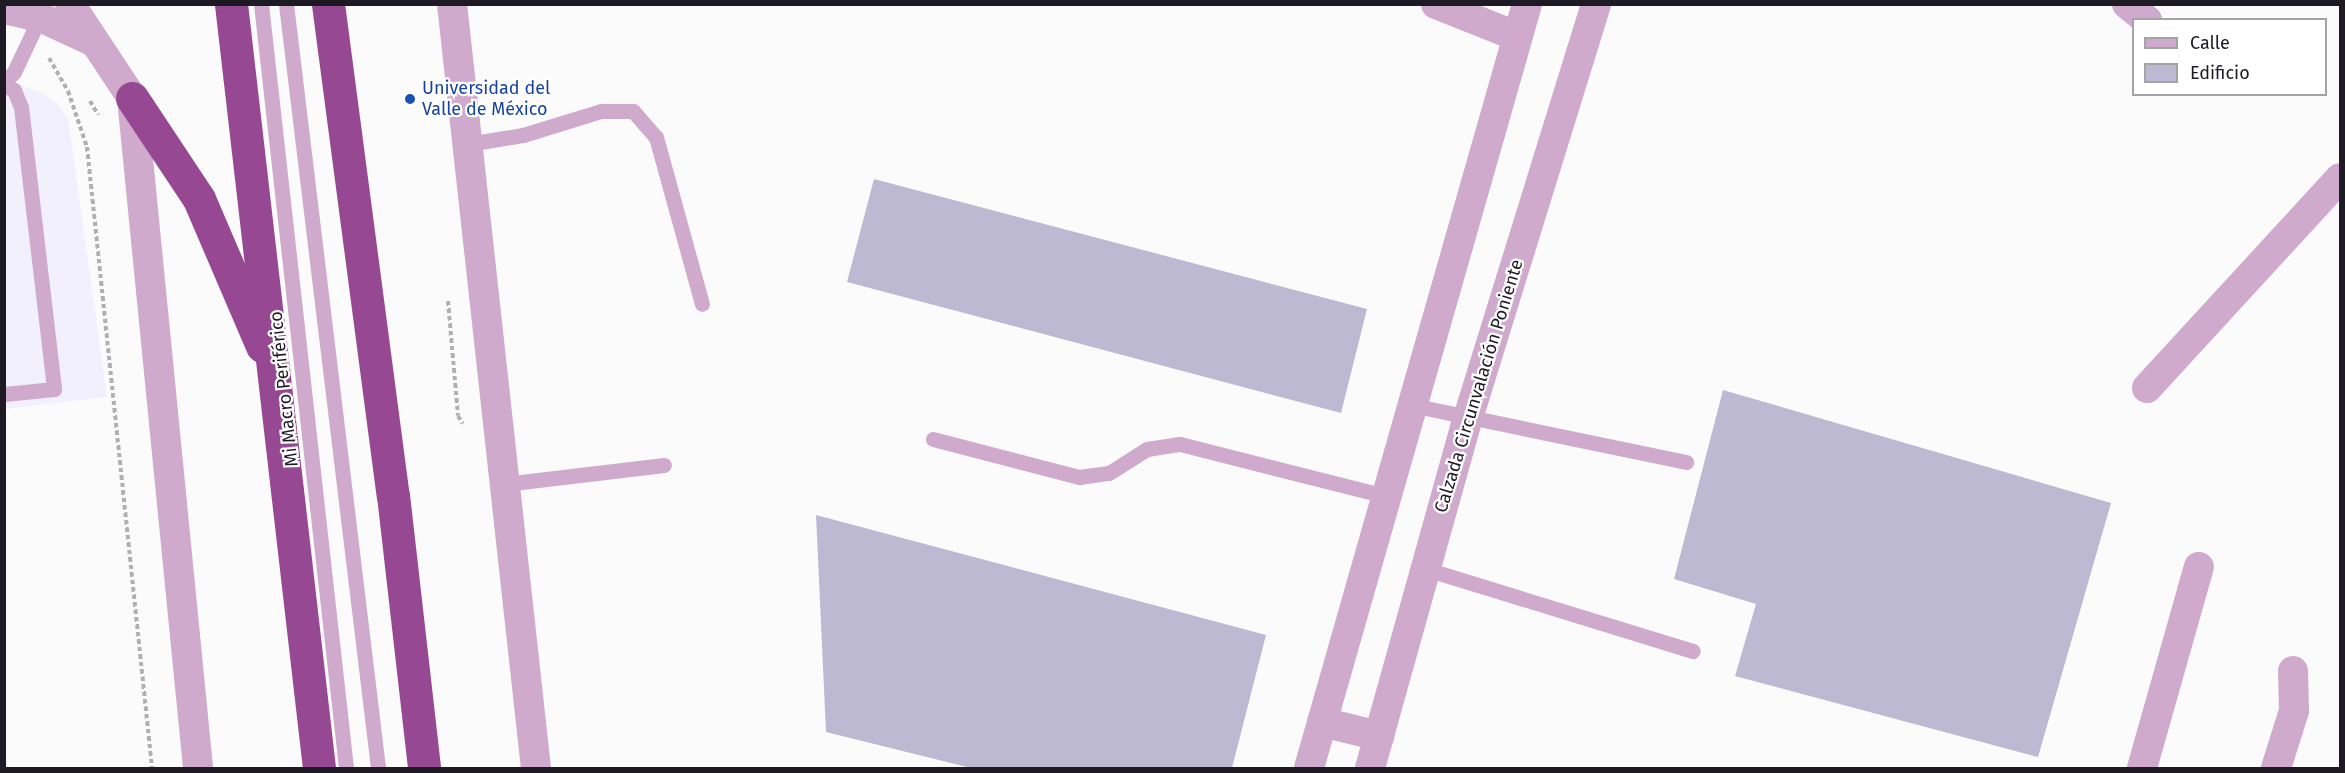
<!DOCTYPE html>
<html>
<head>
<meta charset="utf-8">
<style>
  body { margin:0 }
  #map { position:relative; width:2345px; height:773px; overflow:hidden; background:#fbfbfb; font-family:"Fira Sans",sans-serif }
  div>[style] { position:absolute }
  .built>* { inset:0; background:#f3f0fe }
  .building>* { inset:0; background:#beb9d2 }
  .path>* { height:4px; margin-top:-2px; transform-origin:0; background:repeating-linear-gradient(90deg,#b0afb2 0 4.5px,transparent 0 7.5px) }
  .lane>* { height:15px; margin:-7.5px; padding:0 7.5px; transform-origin:7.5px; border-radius:7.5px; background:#cfaacc }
  .street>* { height:30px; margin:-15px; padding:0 15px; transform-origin:15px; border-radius:15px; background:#cfaacc }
  .highway>* { height:33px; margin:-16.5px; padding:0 16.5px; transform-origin:16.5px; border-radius:16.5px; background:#964992 }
  .dots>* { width:16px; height:16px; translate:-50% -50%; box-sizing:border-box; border:3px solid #fff; border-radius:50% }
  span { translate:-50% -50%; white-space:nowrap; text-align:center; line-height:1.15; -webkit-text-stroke:4.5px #fff; paint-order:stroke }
  .transit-label { font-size:18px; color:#164399 }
  .left { translate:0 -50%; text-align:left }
  .street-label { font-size:18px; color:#1d1a24 }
  .frame { position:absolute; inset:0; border:6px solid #1d1a24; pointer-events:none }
  .legend { position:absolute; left:2132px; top:18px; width:195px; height:78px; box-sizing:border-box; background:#fff; border:2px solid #a5a3a7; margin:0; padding:8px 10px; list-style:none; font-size:18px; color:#1d1a24 }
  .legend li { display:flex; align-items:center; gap:12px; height:30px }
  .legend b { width:30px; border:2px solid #a5a3a7 }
</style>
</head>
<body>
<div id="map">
  <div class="built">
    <div style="clip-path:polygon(4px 79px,42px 93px,58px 104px,68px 118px,107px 397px,5px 409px)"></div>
  </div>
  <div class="building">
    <div style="clip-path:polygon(874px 179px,1367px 309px,1341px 413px,847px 282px)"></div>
    <div style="clip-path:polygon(1723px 390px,2111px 503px,2038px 757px,1735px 676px,1756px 604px,1674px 579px)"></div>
    <div style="clip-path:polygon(816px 515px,1266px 635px,1232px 768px,971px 768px,826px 732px)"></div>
  </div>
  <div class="path">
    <div style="left:49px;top:58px;width:38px;rotate:60deg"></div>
    <div style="left:68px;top:91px;width:59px;rotate:71.3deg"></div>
    <div style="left:87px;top:147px;width:624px;rotate:84.02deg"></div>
    <div style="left:90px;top:101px;width:16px;rotate:60deg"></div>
    <div style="left:448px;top:301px;width:115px;rotate:85deg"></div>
    <div style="left:458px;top:416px;width:9px;rotate:58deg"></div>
  </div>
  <div class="lane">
    <div style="left:261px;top:4px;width:769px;rotate:83.65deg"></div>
    <div style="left:286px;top:4px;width:770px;rotate:83.13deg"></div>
    <div style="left:4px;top:82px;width:14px;rotate:-45deg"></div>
    <div style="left:14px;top:72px;width:61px;rotate:-64.7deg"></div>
    <div style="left:4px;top:85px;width:11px;rotate:27deg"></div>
    <div style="left:14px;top:90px;width:18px;rotate:68deg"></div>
    <div style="left:21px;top:107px;width:284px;rotate:83.3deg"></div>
    <div style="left:54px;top:389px;width:50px;rotate:174.3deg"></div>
    <div style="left:468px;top:144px;width:56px;rotate:-9.3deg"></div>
    <div style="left:523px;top:135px;width:82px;rotate:-17.1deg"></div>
    <div style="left:601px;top:111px;width:32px"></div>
    <div style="left:633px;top:111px;width:35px;rotate:49deg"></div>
    <div style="left:656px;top:137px;width:173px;rotate:74.6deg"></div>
    <div style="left:1411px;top:405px;width:281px;rotate:11.7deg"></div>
    <div style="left:933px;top:439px;width:151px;rotate:14.6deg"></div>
    <div style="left:1079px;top:477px;width:30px;rotate:-8deg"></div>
    <div style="left:1109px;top:473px;width:45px;rotate:-32.3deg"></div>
    <div style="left:1147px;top:449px;width:33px;rotate:-9deg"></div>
    <div style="left:1180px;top:444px;width:212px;rotate:14.2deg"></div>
    <div style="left:504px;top:484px;width:161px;rotate:-6.8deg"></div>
    <div style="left:1426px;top:569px;width:279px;rotate:17.1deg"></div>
  </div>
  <div class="street">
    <div style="left:70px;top:4px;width:113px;rotate:56.6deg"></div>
    <div style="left:132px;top:98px;width:673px;rotate:84.37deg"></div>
    <div style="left:452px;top:4px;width:769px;rotate:83.73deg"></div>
    <div style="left:1436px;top:4px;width:86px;rotate:21.8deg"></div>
    <div style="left:2127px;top:4px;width:26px;rotate:39deg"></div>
    <div style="left:4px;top:9px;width:37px;rotate:13deg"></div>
    <div style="left:40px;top:17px;width:60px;rotate:24.8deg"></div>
    <div style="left:2147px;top:388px;width:285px;rotate:-47.4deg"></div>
    <div style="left:1322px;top:722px;width:59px;rotate:13.8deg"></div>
    <div style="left:1309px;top:768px;width:794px;rotate:-74.07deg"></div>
    <div style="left:1370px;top:768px;width:363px;rotate:-74.4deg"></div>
    <div style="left:1468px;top:418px;width:433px;rotate:-72.8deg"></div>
    <div style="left:2142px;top:768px;width:209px;rotate:-74.2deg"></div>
    <div style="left:2276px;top:768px;width:60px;rotate:-72.5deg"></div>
    <div style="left:2294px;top:711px;width:40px;rotate:-91.4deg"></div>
  </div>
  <div class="highway">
    <div style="left:231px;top:4px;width:769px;rotate:83.43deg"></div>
    <div style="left:328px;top:4px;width:495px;rotate:82.5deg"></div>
    <div style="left:393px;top:495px;width:275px;rotate:83.5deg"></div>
    <div style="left:132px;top:98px;width:121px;rotate:56.4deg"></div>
    <div style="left:199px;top:199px;width:160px;rotate:66.8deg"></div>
  </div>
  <div class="dots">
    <div style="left:410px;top:99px;background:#1a4fb4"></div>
  </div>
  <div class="transit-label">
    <span class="left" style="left:422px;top:99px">Universidad del<br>Valle de México</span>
  </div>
  <div class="street-label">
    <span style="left:1479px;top:386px;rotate:-73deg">Calzada Circunvalación Poniente</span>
    <span style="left:284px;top:389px;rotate:-96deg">Mi Macro Periférico</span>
  </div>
  <div class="frame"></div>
  <ul class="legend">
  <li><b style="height:8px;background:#cfaacc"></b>Calle</li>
  <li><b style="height:16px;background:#beb9d2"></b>Edificio</li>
  </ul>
</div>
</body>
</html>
